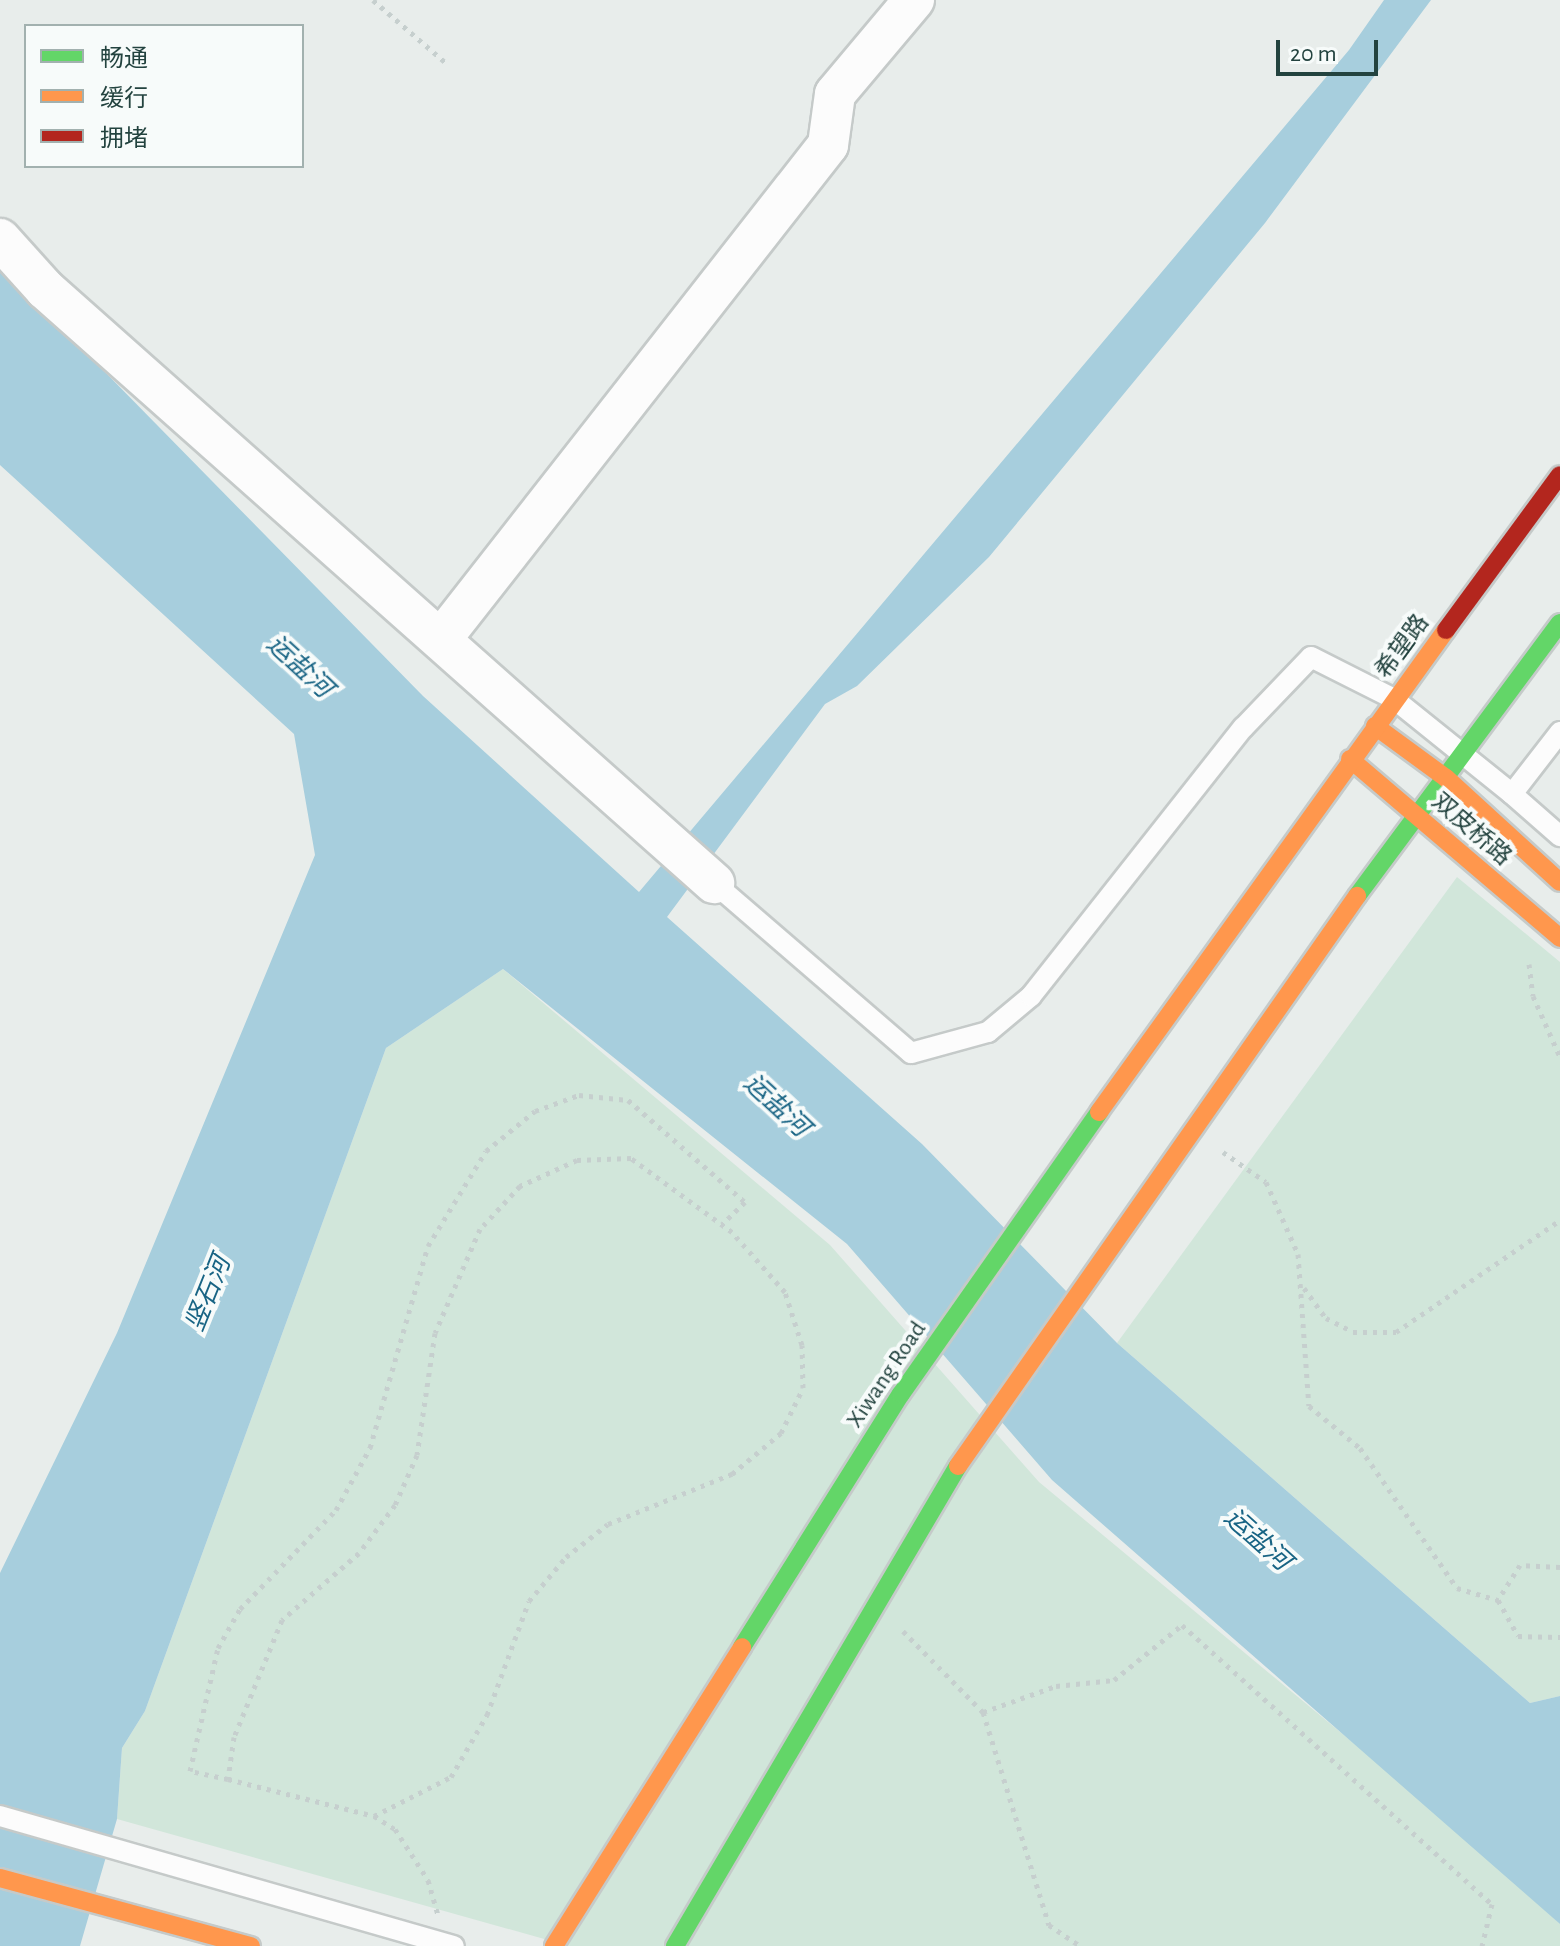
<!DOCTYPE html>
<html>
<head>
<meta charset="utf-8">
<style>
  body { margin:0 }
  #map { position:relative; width:1560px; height:1946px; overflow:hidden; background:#e8edeb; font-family:"Alegreya Sans","Noto Sans SC",sans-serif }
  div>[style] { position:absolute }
  .green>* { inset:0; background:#d1e6da }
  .water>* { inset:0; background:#a7cedd }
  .path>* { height:5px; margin-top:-2.5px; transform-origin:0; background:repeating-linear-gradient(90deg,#c6cfce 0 4px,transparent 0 10px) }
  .roads { filter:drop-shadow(2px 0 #c5cac9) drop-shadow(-2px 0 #c5cac9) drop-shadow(0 2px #c5cac9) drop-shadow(0 -2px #c5cac9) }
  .lane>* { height:20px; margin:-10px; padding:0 10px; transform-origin:10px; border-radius:10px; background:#fcfcfc }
  .street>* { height:40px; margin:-20px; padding:0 20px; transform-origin:20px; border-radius:20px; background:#fcfcfc }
  .fast>* { height:18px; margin:-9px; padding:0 9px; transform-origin:9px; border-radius:9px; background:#63d668 }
  .slow>* { height:18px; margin:-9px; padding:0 9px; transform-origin:9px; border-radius:9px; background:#ff974d }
  .jam>* { height:18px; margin:-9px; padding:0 9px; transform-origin:9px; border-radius:9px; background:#b3261e }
  span { translate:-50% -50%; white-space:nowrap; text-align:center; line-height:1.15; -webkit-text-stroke:8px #f7fbfa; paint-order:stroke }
  .street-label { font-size:24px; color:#23433f }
  .water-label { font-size:26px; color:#186484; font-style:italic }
  .legend { position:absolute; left:24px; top:24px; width:280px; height:144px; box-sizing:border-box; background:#f7fbfa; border:2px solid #a2b1af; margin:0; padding:10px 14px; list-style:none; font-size:24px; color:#23433f }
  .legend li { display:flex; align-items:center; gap:16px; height:40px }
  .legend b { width:40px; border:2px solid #a2b1af }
  .scale { position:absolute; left:1276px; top:40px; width:102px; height:36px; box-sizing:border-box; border:4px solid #23433f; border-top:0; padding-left:10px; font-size:24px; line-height:28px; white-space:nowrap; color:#23433f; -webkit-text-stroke:6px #f7fbfa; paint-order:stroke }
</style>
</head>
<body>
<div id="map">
  <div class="green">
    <div style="clip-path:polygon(1457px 877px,1560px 962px,1560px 1696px,1530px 1703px,1117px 1343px)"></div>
    <div style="clip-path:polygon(503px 969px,830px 1245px,1039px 1482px,1498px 1863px,1560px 1924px,1560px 1946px,569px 1946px,117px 1819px,122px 1748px,145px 1711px,386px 1048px)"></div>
  </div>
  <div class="water">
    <div style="clip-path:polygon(1384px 0,1431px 0,1265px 223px,989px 557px,857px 686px,825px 704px,667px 917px,922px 1144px,1117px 1343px,1530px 1703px,1560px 1696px,1560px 1924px,1052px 1480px,847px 1244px,503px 969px,386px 1048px,145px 1711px,122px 1748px,117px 1819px,80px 1946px,0 1946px,0 1573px,117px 1333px,315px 855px,294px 734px,0 465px,0 265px,423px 696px,639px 892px,1349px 50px)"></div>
  </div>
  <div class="path">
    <div style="left:373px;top:0;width:96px;rotate:40.8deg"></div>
    <div style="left:1529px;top:964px;width:32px;rotate:83deg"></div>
    <div style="left:1533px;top:996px;width:67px;rotate:66.1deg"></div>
    <div style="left:1223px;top:1152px;width:52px;rotate:34.9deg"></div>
    <div style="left:1266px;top:1182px;width:79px;rotate:66deg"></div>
    <div style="left:1298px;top:1254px;width:152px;rotate:85.9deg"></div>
    <div style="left:1309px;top:1406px;width:66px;rotate:39.5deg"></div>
    <div style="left:1360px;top:1448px;width:170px;rotate:55.3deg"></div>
    <div style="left:1457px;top:1588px;width:43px;rotate:16.3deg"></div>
    <div style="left:1304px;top:1288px;width:37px;rotate:54deg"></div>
    <div style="left:1326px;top:1318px;width:30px;rotate:27deg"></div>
    <div style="left:1353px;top:1332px;width:43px"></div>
    <div style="left:1396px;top:1332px;width:199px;rotate:-34.3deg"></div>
    <div style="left:1560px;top:1567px;width:40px;rotate:-177.1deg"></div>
    <div style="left:1520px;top:1565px;width:41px;rotate:122.2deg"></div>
    <div style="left:1498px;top:1600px;width:41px;rotate:60.9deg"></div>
    <div style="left:1518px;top:1636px;width:42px;rotate:1.4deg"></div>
    <div style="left:903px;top:1631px;width:114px;rotate:45.4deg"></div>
    <div style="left:983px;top:1712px;width:223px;rotate:72.8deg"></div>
    <div style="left:1049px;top:1925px;width:37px;rotate:34deg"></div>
    <div style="left:983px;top:1712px;width:77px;rotate:-19.6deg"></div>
    <div style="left:1056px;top:1686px;width:58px;rotate:-5.9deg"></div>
    <div style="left:1114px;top:1680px;width:87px;rotate:-39deg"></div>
    <div style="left:1182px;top:1625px;width:417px;rotate:42deg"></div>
    <div style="left:1492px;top:1904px;width:43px;rotate:103.4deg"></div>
    <div style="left:228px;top:1779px;width:39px;rotate:-168deg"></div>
    <div style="left:190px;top:1771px;width:126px;rotate:-77.2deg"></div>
    <div style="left:218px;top:1648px;width:45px;rotate:-60.6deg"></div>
    <div style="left:240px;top:1609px;width:138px;rotate:-45.9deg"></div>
    <div style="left:336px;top:1510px;width:71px;rotate:-61.3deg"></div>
    <div style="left:370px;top:1448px;width:210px;rotate:-74deg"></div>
    <div style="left:428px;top:1246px;width:111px;rotate:-58.6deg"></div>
    <div style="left:486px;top:1151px;width:63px;rotate:-39.2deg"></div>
    <div style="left:535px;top:1111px;width:47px;rotate:-20deg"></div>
    <div style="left:579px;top:1095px;width:49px;rotate:5.8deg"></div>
    <div style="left:628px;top:1100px;width:155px;rotate:41.1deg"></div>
    <div style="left:745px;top:1202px;width:32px;rotate:136deg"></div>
    <div style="left:374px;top:1816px;width:86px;rotate:-26.9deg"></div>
    <div style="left:451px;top:1777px;width:72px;rotate:-59.9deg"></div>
    <div style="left:487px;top:1715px;width:121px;rotate:-69.8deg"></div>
    <div style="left:529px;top:1601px;width:57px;rotate:-49.9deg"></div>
    <div style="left:566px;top:1557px;width:53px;rotate:-38.2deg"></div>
    <div style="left:608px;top:1524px;width:134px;rotate:-22deg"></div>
    <div style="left:732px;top:1474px;width:64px;rotate:-39.9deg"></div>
    <div style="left:781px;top:1433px;width:50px;rotate:-63.9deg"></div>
    <div style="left:803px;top:1388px;width:43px;rotate:-91.3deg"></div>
    <div style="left:802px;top:1345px;width:56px;rotate:-107.8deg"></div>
    <div style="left:785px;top:1292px;width:80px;rotate:-131.5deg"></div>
    <div style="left:732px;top:1232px;width:125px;rotate:-143.8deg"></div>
    <div style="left:631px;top:1158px;width:54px;rotate:177.9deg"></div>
    <div style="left:577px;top:1160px;width:63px;rotate:155.5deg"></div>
    <div style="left:520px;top:1186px;width:59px;rotate:132.9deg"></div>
    <div style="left:480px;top:1229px;width:113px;rotate:113.4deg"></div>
    <div style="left:435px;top:1333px;width:123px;rotate:98.4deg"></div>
    <div style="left:417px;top:1455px;width:55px;rotate:113.7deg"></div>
    <div style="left:395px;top:1505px;width:60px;rotate:126.9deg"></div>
    <div style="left:359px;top:1553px;width:102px;rotate:139deg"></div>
    <div style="left:282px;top:1620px;width:126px;rotate:112.3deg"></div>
    <div style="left:234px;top:1737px;width:42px;rotate:98.1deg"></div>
    <div style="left:228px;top:1779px;width:151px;rotate:14.2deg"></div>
    <div style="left:374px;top:1816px;width:25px;rotate:32deg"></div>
    <div style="left:395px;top:1829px;width:61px;rotate:57.1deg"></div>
    <div style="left:428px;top:1880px;width:37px;rotate:74deg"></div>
  </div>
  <div class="roads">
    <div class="lane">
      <div style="left:1560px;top:732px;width:78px;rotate:127.7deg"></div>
      <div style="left:1512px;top:794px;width:64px;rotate:41.2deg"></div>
      <div style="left:714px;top:883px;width:260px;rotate:40.8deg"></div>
      <div style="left:911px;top:1053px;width:80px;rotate:-15.3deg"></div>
      <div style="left:988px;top:1032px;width:56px;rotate:-39.9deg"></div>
      <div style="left:1031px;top:996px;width:342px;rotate:-51.7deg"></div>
      <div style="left:1243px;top:728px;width:98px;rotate:-46.2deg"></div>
      <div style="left:1311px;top:657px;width:93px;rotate:26.8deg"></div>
      <div style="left:1394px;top:699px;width:151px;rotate:38.8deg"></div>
      <div style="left:0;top:1816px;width:472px;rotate:16deg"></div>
    </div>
    <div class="street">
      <div style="left:0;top:239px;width:67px;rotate:48deg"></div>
      <div style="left:45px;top:289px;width:895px;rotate:41.6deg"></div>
      <div style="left:442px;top:638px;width:626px;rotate:-51.94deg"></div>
      <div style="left:828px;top:145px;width:51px;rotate:-82.2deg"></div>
      <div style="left:835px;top:94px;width:123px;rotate:-50deg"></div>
    </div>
    <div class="fast">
      <div style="left:1357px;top:896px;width:340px;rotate:-53.4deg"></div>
      <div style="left:742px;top:1647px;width:299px;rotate:-57.9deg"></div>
      <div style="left:901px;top:1394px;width:345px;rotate:-54.9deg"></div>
      <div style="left:675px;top:1946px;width:557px;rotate:-59.48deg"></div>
    </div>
    <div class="slow">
      <div style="left:1375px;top:726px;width:88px;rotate:36.2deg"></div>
      <div style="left:1446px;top:778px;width:154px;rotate:42.4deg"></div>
      <div style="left:1350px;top:759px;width:276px;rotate:40.4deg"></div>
      <div style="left:1099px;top:1112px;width:594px;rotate:-54.25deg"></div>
      <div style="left:958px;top:1466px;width:696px;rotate:-55.01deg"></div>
      <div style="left:0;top:1878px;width:260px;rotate:15.2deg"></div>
      <div style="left:554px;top:1946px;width:353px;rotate:-57.8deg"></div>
    </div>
    <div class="jam">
      <div style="left:1446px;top:630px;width:192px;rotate:-53.7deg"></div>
    </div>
  </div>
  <div class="street-label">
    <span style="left:1403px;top:647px;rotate:-54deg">希望路</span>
    <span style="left:1471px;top:830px;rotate:41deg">双皮桥路</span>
    <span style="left:887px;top:1375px;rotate:-56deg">Xiwang Road</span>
  </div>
  <div class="water-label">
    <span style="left:299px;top:667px;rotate:43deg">运盐河</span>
    <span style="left:776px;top:1106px;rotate:43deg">运盐河</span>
    <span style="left:209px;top:1294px;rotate:-68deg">竖石河</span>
    <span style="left:1257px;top:1540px;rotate:42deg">运盐河</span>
  </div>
  <ul class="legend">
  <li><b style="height:10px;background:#63d668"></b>畅通</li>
  <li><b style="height:10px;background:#ff974d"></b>缓行</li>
  <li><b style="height:10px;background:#b3261e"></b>拥堵</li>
  </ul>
  <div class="scale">20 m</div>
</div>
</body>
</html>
